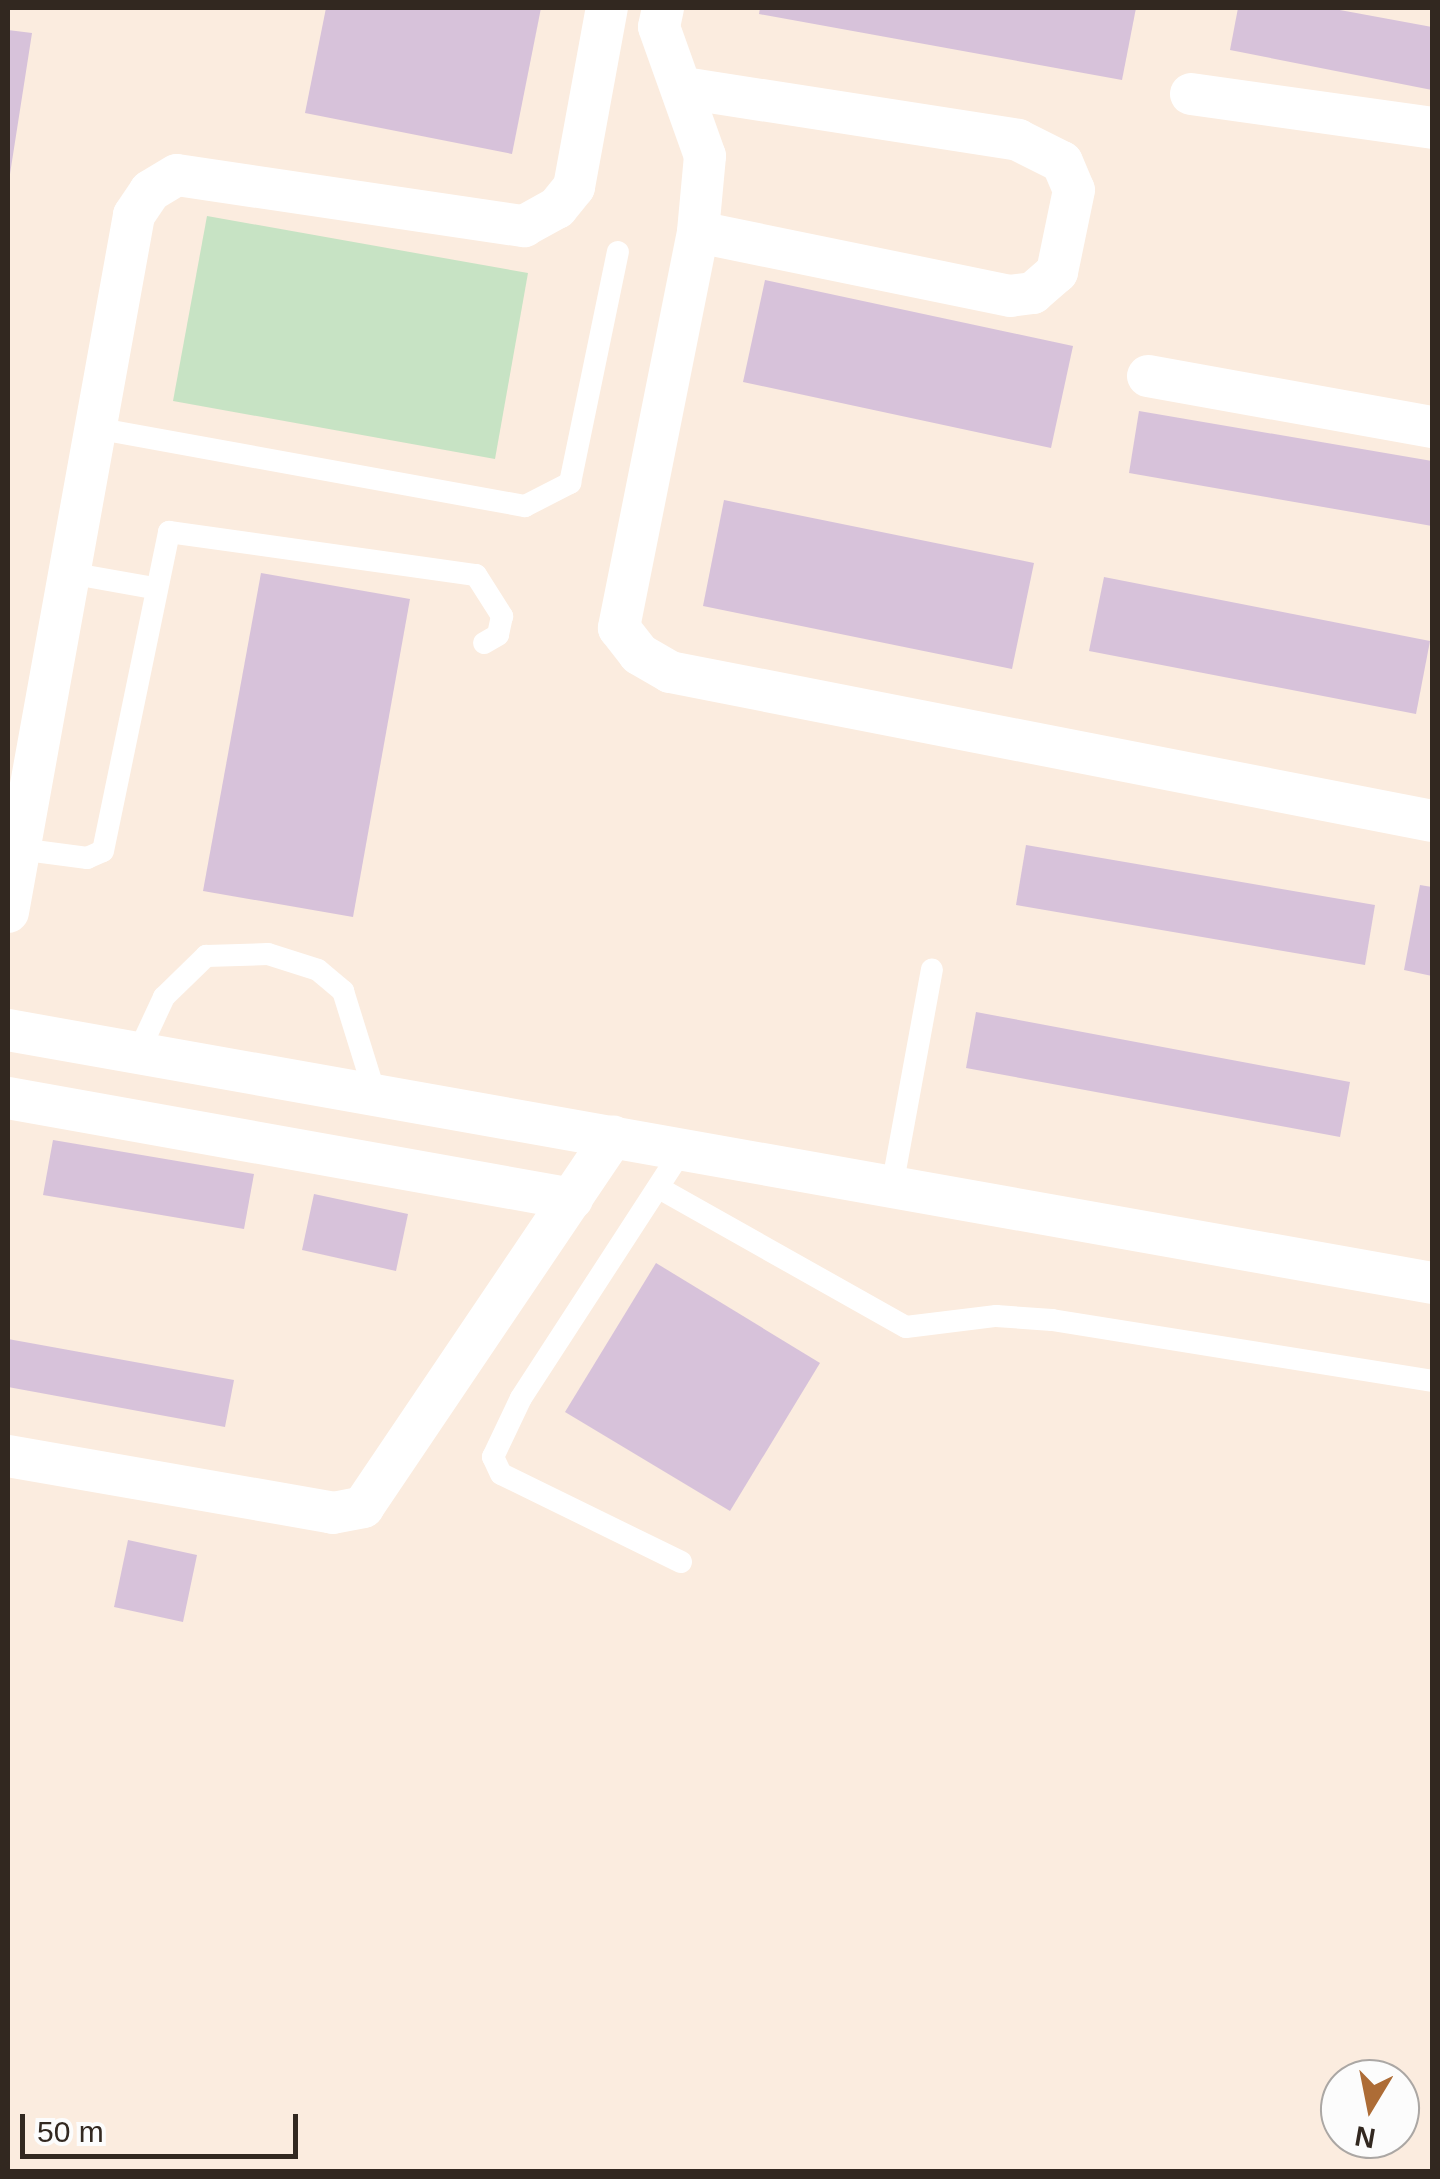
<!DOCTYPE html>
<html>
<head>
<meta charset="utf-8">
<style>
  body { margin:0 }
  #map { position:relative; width:1440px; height:2179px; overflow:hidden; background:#fbecdf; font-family:Arial,sans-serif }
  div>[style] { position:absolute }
  .green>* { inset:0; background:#c7e3c4 }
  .building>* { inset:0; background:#d7c2da }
  .lane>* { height:22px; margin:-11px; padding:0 11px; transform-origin:11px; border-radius:11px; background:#fff }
  .street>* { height:42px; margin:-21px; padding:0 21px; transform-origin:21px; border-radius:21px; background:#fff }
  span { translate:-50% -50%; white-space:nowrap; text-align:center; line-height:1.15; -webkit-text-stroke:8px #fcfcfc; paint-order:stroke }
  .frame { position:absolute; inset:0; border:10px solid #322820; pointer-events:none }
  .north { position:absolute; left:1320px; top:2059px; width:100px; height:100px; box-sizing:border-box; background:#fcfcfc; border:2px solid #aba7a4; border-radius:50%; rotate:190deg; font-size:28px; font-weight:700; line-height:40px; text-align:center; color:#322820 }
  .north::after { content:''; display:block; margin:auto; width:35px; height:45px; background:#ad6c36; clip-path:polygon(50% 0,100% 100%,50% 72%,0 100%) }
  .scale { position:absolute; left:20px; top:2114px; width:278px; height:45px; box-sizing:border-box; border:5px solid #322820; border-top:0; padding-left:12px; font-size:30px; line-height:35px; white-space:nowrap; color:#322820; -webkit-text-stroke:8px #fcfcfc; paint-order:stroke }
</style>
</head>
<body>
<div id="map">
  <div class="green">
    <div style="clip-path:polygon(207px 216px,528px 273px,495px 459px,173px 401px)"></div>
  </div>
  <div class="building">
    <div style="clip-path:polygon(326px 8px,541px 8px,512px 154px,305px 113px)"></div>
    <div style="clip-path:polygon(760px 8px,1136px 8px,1122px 80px,759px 14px)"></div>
    <div style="clip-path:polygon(1238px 8px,1329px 8px,1432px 27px,1432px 90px,1230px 50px)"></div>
    <div style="clip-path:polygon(8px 30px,32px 33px,10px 174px,8px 174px)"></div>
    <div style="clip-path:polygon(765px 280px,1073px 346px,1051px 448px,743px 382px)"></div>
    <div style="clip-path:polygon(1139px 411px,1432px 461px,1432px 526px,1129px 473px)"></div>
    <div style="clip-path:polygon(724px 500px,1034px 563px,1012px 669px,703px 606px)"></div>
    <div style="clip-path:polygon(261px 573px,410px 599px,353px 917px,203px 891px)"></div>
    <div style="clip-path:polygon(1104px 577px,1430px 641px,1416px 714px,1089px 651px)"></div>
    <div style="clip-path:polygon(1026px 845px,1375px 905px,1365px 965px,1016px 905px)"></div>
    <div style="clip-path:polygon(1420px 885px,1432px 887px,1432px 976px,1404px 970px)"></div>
    <div style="clip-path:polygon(976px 1012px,1350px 1082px,1340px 1137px,966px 1068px)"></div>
    <div style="clip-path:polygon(53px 1140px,254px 1174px,244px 1229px,43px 1195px)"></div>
    <div style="clip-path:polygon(314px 1194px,408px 1214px,396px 1271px,302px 1250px)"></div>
    <div style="clip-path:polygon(656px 1263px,820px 1363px,730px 1511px,565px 1412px)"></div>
    <div style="clip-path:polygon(8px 1339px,234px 1380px,225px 1427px,8px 1387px)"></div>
    <div style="clip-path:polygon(128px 1540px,197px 1555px,183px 1622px,114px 1607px)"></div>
  </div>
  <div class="lane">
    <div style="left:95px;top:428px;width:437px;rotate:10.3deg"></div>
    <div style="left:525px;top:506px;width:51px;rotate:-27.1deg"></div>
    <div style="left:570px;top:483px;width:236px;rotate:-78.3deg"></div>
    <div style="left:69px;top:573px;width:85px;rotate:10.1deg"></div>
    <div style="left:19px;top:849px;width:69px;rotate:7.5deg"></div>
    <div style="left:87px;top:858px;width:17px;rotate:-24deg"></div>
    <div style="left:103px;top:851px;width:326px;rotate:-78.3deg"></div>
    <div style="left:169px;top:532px;width:310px;rotate:8deg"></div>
    <div style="left:476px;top:575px;width:49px;rotate:57.6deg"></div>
    <div style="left:502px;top:616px;width:19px;rotate:102deg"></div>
    <div style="left:498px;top:635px;width:16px;rotate:150deg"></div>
    <div style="left:138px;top:1053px;width:62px;rotate:-65.1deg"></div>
    <div style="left:164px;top:997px;width:59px;rotate:-44.3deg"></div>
    <div style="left:206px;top:956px;width:62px;rotate:-1.8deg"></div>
    <div style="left:268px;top:954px;width:52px;rotate:17.7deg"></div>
    <div style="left:318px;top:970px;width:33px;rotate:40deg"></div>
    <div style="left:343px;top:991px;width:108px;rotate:72.7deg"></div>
    <div style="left:892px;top:1187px;width:221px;rotate:-79.6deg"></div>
    <div style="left:659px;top:1188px;width:283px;rotate:29.4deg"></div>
    <div style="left:906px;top:1327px;width:91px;rotate:-7deg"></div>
    <div style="left:996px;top:1316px;width:56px;rotate:4.1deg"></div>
    <div style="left:1052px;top:1320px;width:385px;rotate:9.1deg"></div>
    <div style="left:681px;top:1562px;width:200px;rotate:-153.9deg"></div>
    <div style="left:501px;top:1474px;width:19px;rotate:-115deg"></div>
    <div style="left:493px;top:1457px;width:65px;rotate:-64.6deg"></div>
    <div style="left:521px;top:1398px;width:296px;rotate:-57deg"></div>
  </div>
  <div class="street">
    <div style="left:663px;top:8px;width:19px;rotate:102deg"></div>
    <div style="left:659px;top:27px;width:137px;rotate:70.4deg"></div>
    <div style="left:705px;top:156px;width:76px;rotate:95.3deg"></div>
    <div style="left:698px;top:232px;width:404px;rotate:101.3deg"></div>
    <div style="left:619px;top:628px;width:33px;rotate:52deg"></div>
    <div style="left:639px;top:654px;width:36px;rotate:30deg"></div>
    <div style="left:670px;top:672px;width:776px;rotate:11.06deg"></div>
    <div style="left:684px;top:88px;width:338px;rotate:8.8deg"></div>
    <div style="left:1018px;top:140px;width:49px;rotate:26.6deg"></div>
    <div style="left:1062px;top:162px;width:30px;rotate:67deg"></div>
    <div style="left:1074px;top:190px;width:84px;rotate:101.7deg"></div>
    <div style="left:1057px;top:272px;width:32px;rotate:139deg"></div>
    <div style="left:1033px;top:293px;width:23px;rotate:173deg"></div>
    <div style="left:1010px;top:296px;width:318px;rotate:-168.4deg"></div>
    <div style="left:1191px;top:94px;width:243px;rotate:8deg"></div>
    <div style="left:1148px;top:376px;width:289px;rotate:10.2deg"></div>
    <div style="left:8px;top:912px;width:708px;rotate:-79.75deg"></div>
    <div style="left:134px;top:215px;width:29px;rotate:-56deg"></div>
    <div style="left:150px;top:191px;width:31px;rotate:-31deg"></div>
    <div style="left:177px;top:175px;width:351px;rotate:8.4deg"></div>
    <div style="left:524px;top:226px;width:38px;rotate:-29deg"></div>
    <div style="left:557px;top:208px;width:27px;rotate:-51deg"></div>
    <div style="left:574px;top:187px;width:182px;rotate:-79.6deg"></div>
    <div style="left:8px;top:1030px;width:1446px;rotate:10.07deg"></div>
    <div style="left:8px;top:1098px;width:573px;rotate:10.15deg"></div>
    <div style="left:8px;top:1456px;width:330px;rotate:9.9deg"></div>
    <div style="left:333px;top:1513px;width:31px;rotate:-11deg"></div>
    <div style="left:363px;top:1507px;width:447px;rotate:-56deg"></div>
  </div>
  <div class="frame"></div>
  <div class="north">N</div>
  <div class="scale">50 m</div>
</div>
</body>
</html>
